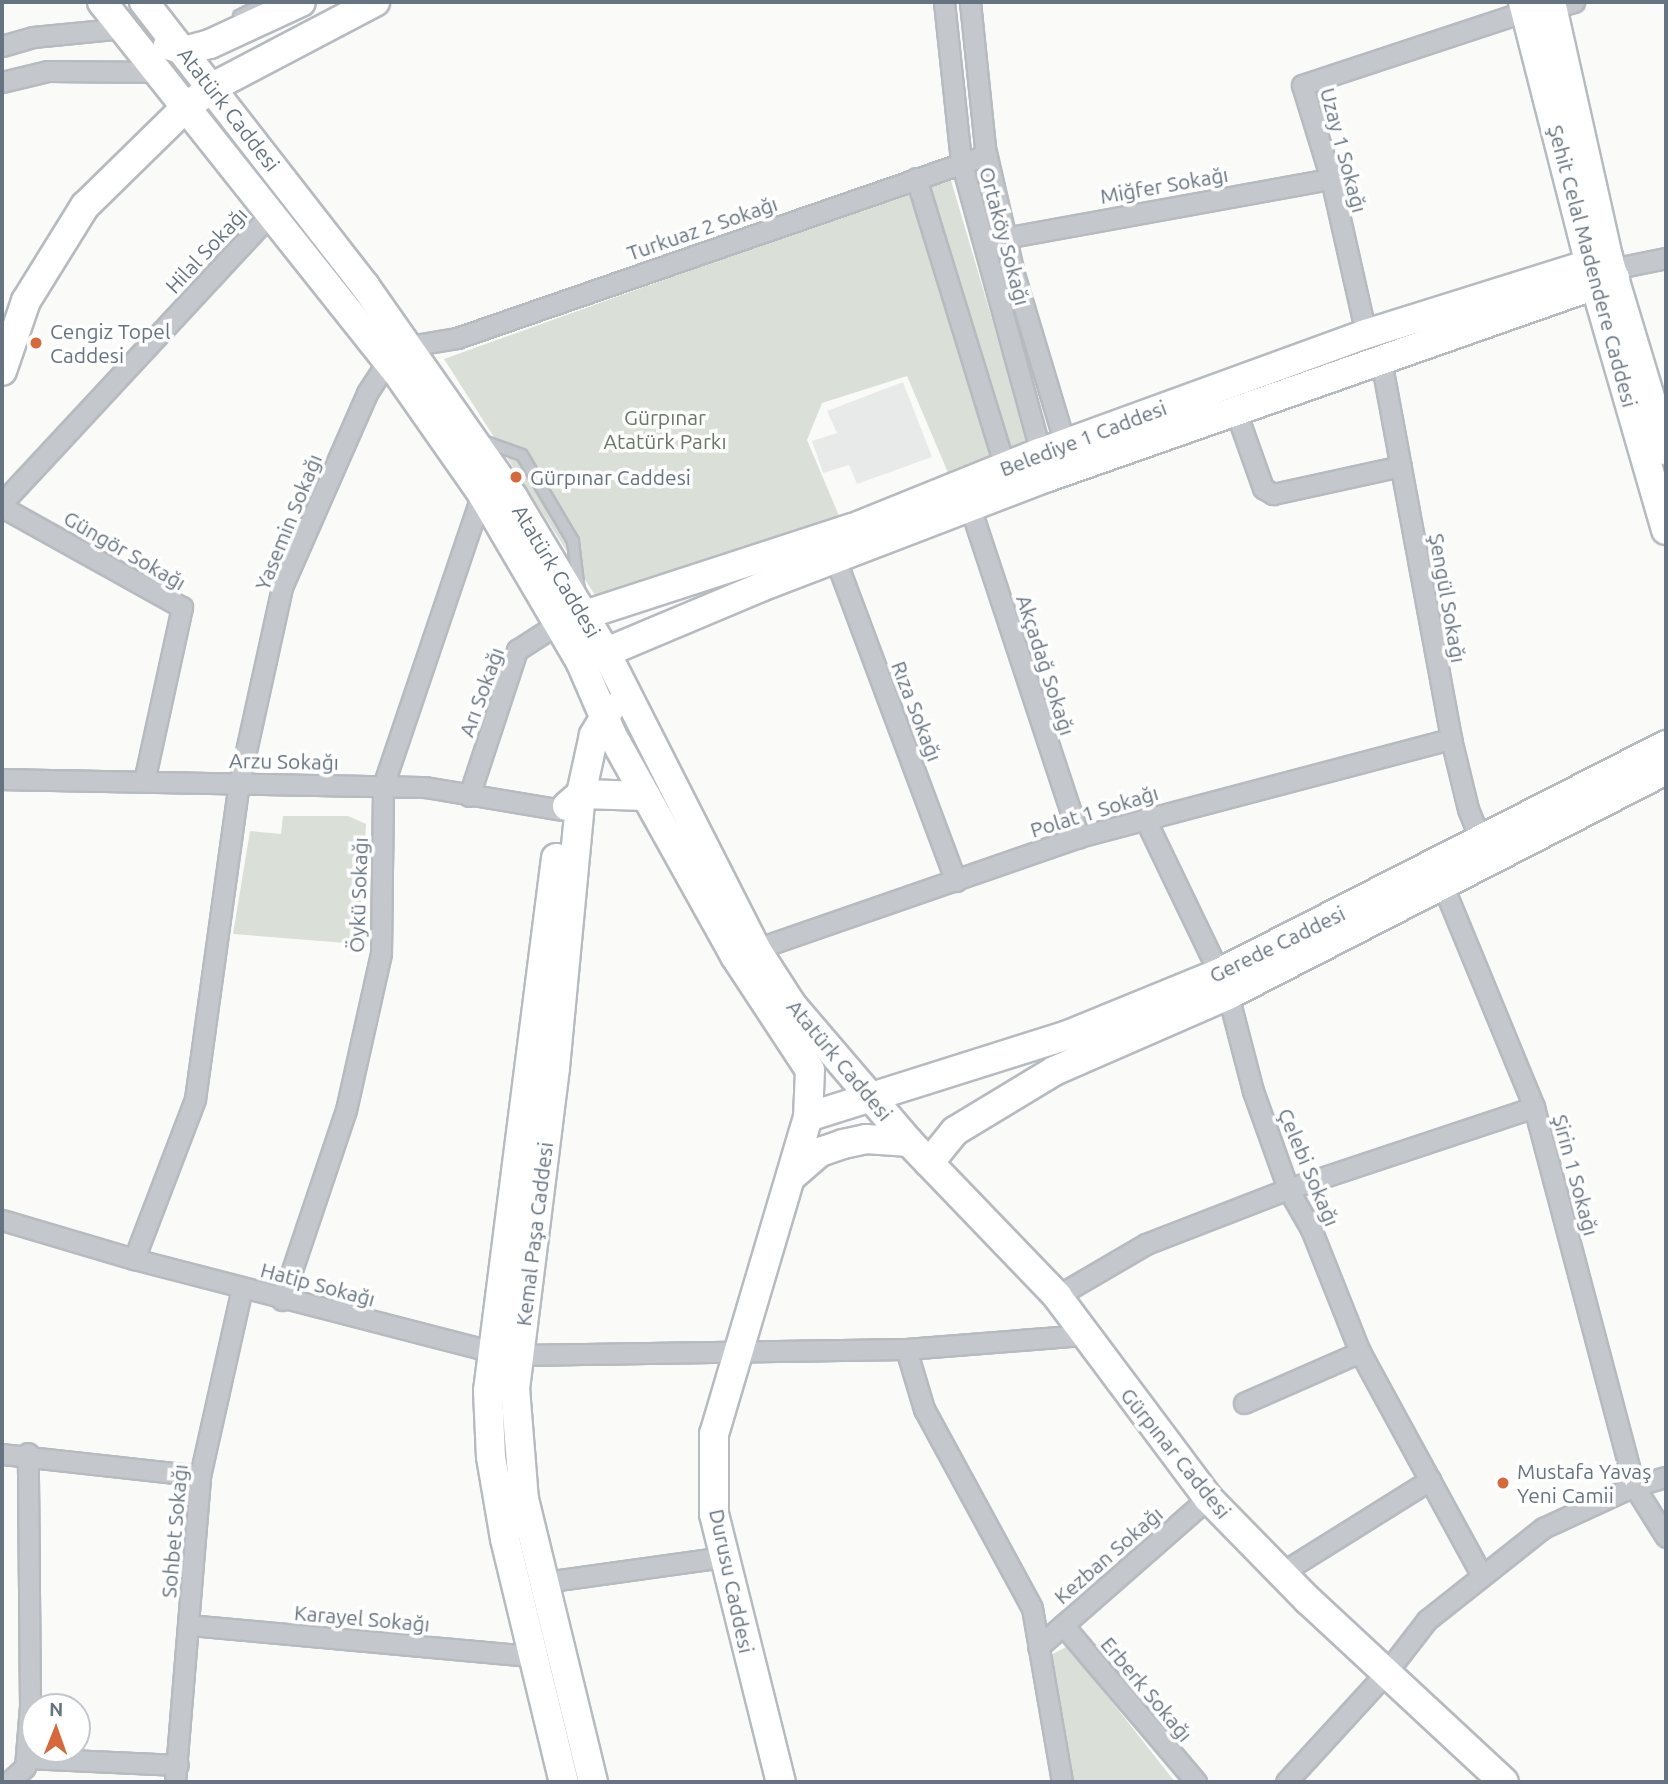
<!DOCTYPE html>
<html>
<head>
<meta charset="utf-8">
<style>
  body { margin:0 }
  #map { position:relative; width:1668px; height:1784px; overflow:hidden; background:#fafaf8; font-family:Ubuntu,sans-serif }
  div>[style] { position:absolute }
  .built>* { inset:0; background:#e8e9e9 }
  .green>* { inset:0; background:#dadfd7 }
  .roads { filter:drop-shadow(2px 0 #b6bbc0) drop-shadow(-2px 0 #b6bbc0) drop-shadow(0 2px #b6bbc0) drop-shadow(0 -2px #b6bbc0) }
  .lane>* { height:10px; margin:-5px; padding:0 5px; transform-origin:5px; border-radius:5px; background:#c4c7cb }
  .street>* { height:19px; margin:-9.5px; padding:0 9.5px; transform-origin:9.5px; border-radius:9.5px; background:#c4c7cb }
  .secondary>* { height:28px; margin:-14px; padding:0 14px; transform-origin:14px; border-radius:14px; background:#fff }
  .dots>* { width:19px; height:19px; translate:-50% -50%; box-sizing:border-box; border:4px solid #fff; border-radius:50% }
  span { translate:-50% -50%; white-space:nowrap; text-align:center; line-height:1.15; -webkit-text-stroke:7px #fff; paint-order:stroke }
  .street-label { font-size:21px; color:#667481 }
  .poi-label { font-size:21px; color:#667481 }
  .left { translate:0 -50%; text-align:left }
  .park-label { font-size:21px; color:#677966 }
  .frame { position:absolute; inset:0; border:4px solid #667481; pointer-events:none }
  .north { position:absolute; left:21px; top:1693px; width:70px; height:70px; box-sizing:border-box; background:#fff; border:2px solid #c2c7cd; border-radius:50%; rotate:1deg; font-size:19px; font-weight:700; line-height:28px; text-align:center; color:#667481 }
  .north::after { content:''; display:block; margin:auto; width:24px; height:32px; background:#d8683a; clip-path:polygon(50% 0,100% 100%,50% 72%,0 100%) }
</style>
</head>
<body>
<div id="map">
  <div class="built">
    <div style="clip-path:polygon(903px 382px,932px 457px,857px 484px,849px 465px,823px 473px,812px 441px,837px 433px,827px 411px)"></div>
  </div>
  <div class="green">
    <div style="clip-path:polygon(950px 177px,1030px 448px,949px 475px,907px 376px,822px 403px,807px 440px,840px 518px,598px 600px,444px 359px)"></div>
    <div style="clip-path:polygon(283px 816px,348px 816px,366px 824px,359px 944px,233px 934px,250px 831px,281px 834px)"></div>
    <div style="clip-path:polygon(1068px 1646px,1175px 1782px,1068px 1782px,1045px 1658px)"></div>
  </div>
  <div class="roads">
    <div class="lane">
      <div style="left:239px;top:16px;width:30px;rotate:-27deg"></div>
      <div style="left:483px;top:441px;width:41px;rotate:19.7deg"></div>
      <div style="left:522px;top:455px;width:100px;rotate:59.3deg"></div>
      <div style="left:573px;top:541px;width:50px;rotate:83.2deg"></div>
    </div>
    <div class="street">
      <div style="left:944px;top:2px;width:160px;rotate:83.9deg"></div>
      <div style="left:961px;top:161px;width:315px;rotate:74.7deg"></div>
      <div style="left:970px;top:2px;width:147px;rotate:84.1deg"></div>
      <div style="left:985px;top:148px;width:129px;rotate:77deg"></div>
      <div style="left:1014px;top:274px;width:188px;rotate:73.3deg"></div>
      <div style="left:1553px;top:8px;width:22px;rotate:-16deg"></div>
      <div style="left:2px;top:46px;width:32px;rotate:-16deg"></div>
      <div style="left:33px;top:37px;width:91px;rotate:-5.6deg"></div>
      <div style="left:2px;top:82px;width:47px;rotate:-13.4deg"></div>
      <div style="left:48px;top:71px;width:111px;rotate:0.5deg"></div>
      <div style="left:916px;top:178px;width:302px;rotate:72.9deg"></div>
      <div style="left:994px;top:240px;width:342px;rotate:-10.3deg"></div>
      <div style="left:1612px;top:269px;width:55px;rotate:-11.5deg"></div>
      <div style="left:1366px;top:334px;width:159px;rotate:-102.7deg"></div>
      <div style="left:1331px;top:179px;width:98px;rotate:-107.1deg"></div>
      <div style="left:1302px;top:85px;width:236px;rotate:-18.3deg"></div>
      <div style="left:1381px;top:360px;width:385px;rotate:79.5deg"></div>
      <div style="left:1451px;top:739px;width:72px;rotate:76.3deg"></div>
      <div style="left:1468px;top:809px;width:35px;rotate:68deg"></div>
      <div style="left:1236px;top:412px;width:81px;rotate:70.4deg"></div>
      <div style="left:1263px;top:488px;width:12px;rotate:31deg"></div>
      <div style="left:1273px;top:494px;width:131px;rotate:-12.3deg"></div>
      <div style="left:2px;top:503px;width:395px;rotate:-47.1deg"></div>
      <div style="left:2px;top:507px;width:206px;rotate:29.1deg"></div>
      <div style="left:182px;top:607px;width:178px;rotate:102.3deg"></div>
      <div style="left:970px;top:507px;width:348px;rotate:71.7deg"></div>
      <div style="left:835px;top:558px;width:345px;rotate:69.5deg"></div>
      <div style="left:2px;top:779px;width:423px;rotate:1.1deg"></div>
      <div style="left:425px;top:787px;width:140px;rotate:9.5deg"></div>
      <div style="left:469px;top:796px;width:154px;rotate:-71.8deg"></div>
      <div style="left:517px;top:650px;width:50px;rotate:-32.7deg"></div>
      <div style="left:1145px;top:819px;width:171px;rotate:64.3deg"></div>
      <div style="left:1443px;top:886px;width:239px;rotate:67.6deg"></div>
      <div style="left:1534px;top:1107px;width:392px;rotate:75.2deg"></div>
      <div style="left:1634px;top:1486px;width:60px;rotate:57.9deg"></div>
      <div style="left:756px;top:949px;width:342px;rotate:-19.1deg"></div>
      <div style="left:1079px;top:837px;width:385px;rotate:-14.8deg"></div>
      <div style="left:1228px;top:995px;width:99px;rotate:75.4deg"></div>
      <div style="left:1253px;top:1091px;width:104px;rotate:70.3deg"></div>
      <div style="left:1288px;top:1189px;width:46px;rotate:60.1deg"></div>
      <div style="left:1311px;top:1229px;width:132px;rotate:68.3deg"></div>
      <div style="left:1360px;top:1352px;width:255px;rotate:61.4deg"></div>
      <div style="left:2px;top:1220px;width:138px;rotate:16.5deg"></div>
      <div style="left:134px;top:1259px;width:171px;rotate:-69.1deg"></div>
      <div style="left:195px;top:1099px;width:319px;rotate:-82.1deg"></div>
      <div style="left:239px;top:783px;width:201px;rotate:-77.6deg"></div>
      <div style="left:282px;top:587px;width:212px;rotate:-66.3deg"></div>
      <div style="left:367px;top:393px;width:38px;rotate:-57deg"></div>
      <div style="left:388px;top:361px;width:26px;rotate:-36deg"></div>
      <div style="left:409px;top:346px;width:49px;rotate:-9.5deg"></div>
      <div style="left:457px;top:338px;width:560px;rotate:-19.08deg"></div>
      <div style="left:134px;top:1259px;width:369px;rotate:14.5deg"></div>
      <div style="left:1057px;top:1296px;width:103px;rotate:-30.3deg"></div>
      <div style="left:1146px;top:1244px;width:152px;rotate:-21.2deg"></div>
      <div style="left:1288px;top:1189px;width:259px;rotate:-18.4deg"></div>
      <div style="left:282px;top:1300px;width:200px;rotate:-71.4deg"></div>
      <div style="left:346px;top:1110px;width:161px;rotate:-77.4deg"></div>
      <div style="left:381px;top:953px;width:167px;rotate:-89.3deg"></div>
      <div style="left:383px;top:786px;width:308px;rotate:-71.3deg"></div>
      <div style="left:906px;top:1349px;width:63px;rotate:73.3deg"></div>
      <div style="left:924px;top:1409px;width:226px;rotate:61.5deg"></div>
      <div style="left:1032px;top:1608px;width:177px;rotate:80.2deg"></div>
      <div style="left:519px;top:1355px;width:387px;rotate:-0.9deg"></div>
      <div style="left:906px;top:1349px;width:180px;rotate:-4.5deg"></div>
      <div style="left:1244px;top:1403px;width:127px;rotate:-23.7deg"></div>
      <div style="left:2px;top:1454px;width:199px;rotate:6.3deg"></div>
      <div style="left:1281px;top:1573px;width:176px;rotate:-32deg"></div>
      <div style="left:544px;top:1582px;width:182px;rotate:-7.9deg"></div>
      <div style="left:189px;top:1625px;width:344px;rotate:5.2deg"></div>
      <div style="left:1063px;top:1625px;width:206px;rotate:49.7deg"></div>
      <div style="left:1038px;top:1647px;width:226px;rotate:-41.2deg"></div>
      <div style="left:26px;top:1758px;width:152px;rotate:2.6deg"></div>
      <div style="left:9px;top:1782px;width:22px;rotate:-43deg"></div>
      <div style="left:25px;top:1767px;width:61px;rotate:-85.3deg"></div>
      <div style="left:30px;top:1706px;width:253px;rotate:-90.5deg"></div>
      <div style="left:175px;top:1782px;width:307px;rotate:-85.3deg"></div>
      <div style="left:200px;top:1476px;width:193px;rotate:-77.4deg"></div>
      <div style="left:1286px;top:1782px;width:148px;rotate:-47.5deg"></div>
      <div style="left:1386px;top:1673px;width:67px;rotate:-52.3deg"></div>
      <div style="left:1427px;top:1620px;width:148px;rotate:-38.4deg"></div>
      <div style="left:1543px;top:1528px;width:100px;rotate:-24.8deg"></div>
      <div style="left:1634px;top:1486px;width:33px;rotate:-16deg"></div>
    </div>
    <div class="secondary">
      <div style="left:102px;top:2px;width:472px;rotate:51.5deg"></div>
      <div style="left:396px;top:371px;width:150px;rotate:55deg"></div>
      <div style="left:482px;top:494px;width:196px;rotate:59.6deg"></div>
      <div style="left:581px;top:663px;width:78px;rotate:66.7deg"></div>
      <div style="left:612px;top:735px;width:253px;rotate:60.9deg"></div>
      <div style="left:735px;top:956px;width:136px;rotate:56.7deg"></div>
      <div style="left:810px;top:1070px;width:47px;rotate:92.4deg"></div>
      <div style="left:808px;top:1117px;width:331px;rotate:106.5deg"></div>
      <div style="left:714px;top:1434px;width:80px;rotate:90deg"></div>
      <div style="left:714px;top:1514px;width:276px;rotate:76deg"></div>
      <div style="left:144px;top:2px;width:360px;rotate:52.1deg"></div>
      <div style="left:365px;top:286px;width:258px;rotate:55deg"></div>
      <div style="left:513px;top:497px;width:179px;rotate:59.1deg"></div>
      <div style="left:605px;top:651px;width:334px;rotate:63.1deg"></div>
      <div style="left:756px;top:949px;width:67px;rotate:57.3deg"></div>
      <div style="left:792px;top:1005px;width:180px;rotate:49.5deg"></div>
      <div style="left:909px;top:1142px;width:214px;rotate:46.1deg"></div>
      <div style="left:1057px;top:1296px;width:252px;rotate:53.2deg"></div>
      <div style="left:1208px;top:1498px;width:143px;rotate:45.6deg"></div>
      <div style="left:1308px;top:1600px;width:267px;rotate:42.9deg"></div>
      <div style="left:1523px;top:2px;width:291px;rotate:75.7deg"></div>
      <div style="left:1595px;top:284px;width:256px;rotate:73.9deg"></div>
      <div style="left:1551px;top:2px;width:262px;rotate:77.4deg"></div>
      <div style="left:1608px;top:258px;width:201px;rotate:73.2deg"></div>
      <div style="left:168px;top:45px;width:18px;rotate:19deg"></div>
      <div style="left:185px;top:51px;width:26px;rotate:-16deg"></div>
      <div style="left:210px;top:44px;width:100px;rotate:-24.8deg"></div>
      <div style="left:2px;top:371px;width:74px;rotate:-71.1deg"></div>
      <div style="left:26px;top:301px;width:112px;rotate:-58.2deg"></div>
      <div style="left:85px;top:206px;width:140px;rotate:-44.4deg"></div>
      <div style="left:185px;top:108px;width:35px;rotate:-37deg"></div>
      <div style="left:213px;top:87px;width:183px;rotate:-27.7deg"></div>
      <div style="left:566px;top:621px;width:302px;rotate:-18deg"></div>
      <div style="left:853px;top:528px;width:201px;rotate:-22deg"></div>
      <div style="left:1039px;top:453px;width:348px;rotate:-20deg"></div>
      <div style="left:1366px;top:334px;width:254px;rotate:-17.4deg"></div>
      <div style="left:590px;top:659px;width:186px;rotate:-22.8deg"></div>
      <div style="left:761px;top:587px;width:307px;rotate:-21deg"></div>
      <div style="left:1048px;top:477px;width:601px;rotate:-19.34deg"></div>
      <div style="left:567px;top:806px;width:18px;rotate:-41deg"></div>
      <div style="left:581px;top:794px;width:65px;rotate:1.8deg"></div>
      <div style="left:556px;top:858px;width:537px;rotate:97.27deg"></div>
      <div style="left:488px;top:1391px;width:66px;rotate:87.4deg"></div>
      <div style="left:491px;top:1457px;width:83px;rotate:80.3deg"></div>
      <div style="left:505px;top:1539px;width:250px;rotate:76.4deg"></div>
      <div style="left:808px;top:1117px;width:273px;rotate:-17.5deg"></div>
      <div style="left:1068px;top:1035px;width:163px;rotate:-22.3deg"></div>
      <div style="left:1219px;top:973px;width:502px;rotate:-27.02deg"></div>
      <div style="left:929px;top:1163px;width:41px;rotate:-50.9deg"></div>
      <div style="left:955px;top:1131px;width:116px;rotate:-31.2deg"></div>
      <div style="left:1054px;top:1071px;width:190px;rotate:-23.6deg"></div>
      <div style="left:1228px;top:995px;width:492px;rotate:-27.2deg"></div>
      <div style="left:791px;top:1177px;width:38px;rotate:-41deg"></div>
      <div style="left:820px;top:1152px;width:24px;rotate:-19deg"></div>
      <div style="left:843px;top:1144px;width:24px;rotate:-12deg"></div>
      <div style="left:866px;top:1139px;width:43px;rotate:4deg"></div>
      <div style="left:593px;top:1782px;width:290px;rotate:-103.7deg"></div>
      <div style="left:524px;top:1500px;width:111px;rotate:-94.6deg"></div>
      <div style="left:515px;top:1389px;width:323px;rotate:-82.9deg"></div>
      <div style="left:555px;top:1068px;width:275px;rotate:-84.6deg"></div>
      <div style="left:581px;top:794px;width:60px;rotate:-77.6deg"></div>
      <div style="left:594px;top:735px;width:31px;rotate:-59deg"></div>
    </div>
  </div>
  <div class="dots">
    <div style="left:36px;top:343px;background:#d8683a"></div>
    <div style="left:516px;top:477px;background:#d8683a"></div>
    <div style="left:1503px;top:1483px;background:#d8683a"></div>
  </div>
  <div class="street-label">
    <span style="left:229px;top:109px;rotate:52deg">Atatürk Caddesi</span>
    <span style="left:1344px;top:150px;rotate:75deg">Uzay 1 Sokağı</span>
    <span style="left:1164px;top:185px;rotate:-10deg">Miğfer Sokağı</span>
    <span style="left:702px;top:228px;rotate:-19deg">Turkuaz 2 Sokağı</span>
    <span style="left:1005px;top:236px;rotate:75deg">Ortaköy Sokağı</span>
    <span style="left:206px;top:250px;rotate:-47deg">Hilal Sokağı</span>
    <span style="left:1593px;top:266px;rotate:75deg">Şehit Celal Madendere Caddesi</span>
    <span style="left:1083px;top:438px;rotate:-21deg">Belediye 1 Caddesi</span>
    <span style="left:288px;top:522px;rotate:-68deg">Yasemin Sokağı</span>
    <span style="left:125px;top:550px;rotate:30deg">Güngör Sokağı</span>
    <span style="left:557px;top:571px;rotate:59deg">Atatürk Caddesi</span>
    <span style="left:1448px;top:598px;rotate:80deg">Şengül Sokağı</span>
    <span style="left:1046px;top:665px;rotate:72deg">Akçadağ Sokağı</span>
    <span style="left:481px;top:692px;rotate:-70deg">Arı Sokağı</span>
    <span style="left:917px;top:711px;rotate:69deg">Rıza Sokağı</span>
    <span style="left:284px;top:761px;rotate:1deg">Arzu Sokağı</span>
    <span style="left:1094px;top:811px;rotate:-17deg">Polat 1 Sokağı</span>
    <span style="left:358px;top:895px;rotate:-88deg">Öykü Sokağı</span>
    <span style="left:1277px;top:944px;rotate:-26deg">Gerede Caddesi</span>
    <span style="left:840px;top:1060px;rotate:50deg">Atatürk Caddesi</span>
    <span style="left:1309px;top:1167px;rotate:67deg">Çelebi Sokağı</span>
    <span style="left:1576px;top:1175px;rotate:75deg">Şirin 1 Sokağı</span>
    <span style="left:534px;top:1234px;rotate:-83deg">Kemal Paşa Caddesi</span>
    <span style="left:318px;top:1284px;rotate:15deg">Hatip Sokağı</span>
    <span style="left:1176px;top:1453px;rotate:51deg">Gürpınar Caddesi</span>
    <span style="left:174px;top:1531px;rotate:-85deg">Sohbet Sokağı</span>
    <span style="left:1108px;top:1555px;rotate:-41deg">Kezban Sokağı</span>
    <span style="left:732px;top:1581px;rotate:78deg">Durusu Caddesi</span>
    <span style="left:362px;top:1618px;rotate:5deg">Karayel Sokağı</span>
    <span style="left:1147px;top:1689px;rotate:50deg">Erberk Sokağı</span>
  </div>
  <div class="poi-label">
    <span class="left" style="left:50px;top:343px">Cengiz Topel<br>Caddesi</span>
    <span class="left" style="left:530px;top:477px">Gürpınar Caddesi</span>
    <span class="left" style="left:1517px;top:1483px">Mustafa Yavaş<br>Yeni Camii</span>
  </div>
  <div class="park-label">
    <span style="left:665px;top:429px">Gürpınar<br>Atatürk Parkı</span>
  </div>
  <div class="frame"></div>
  <div class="north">N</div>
</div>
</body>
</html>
